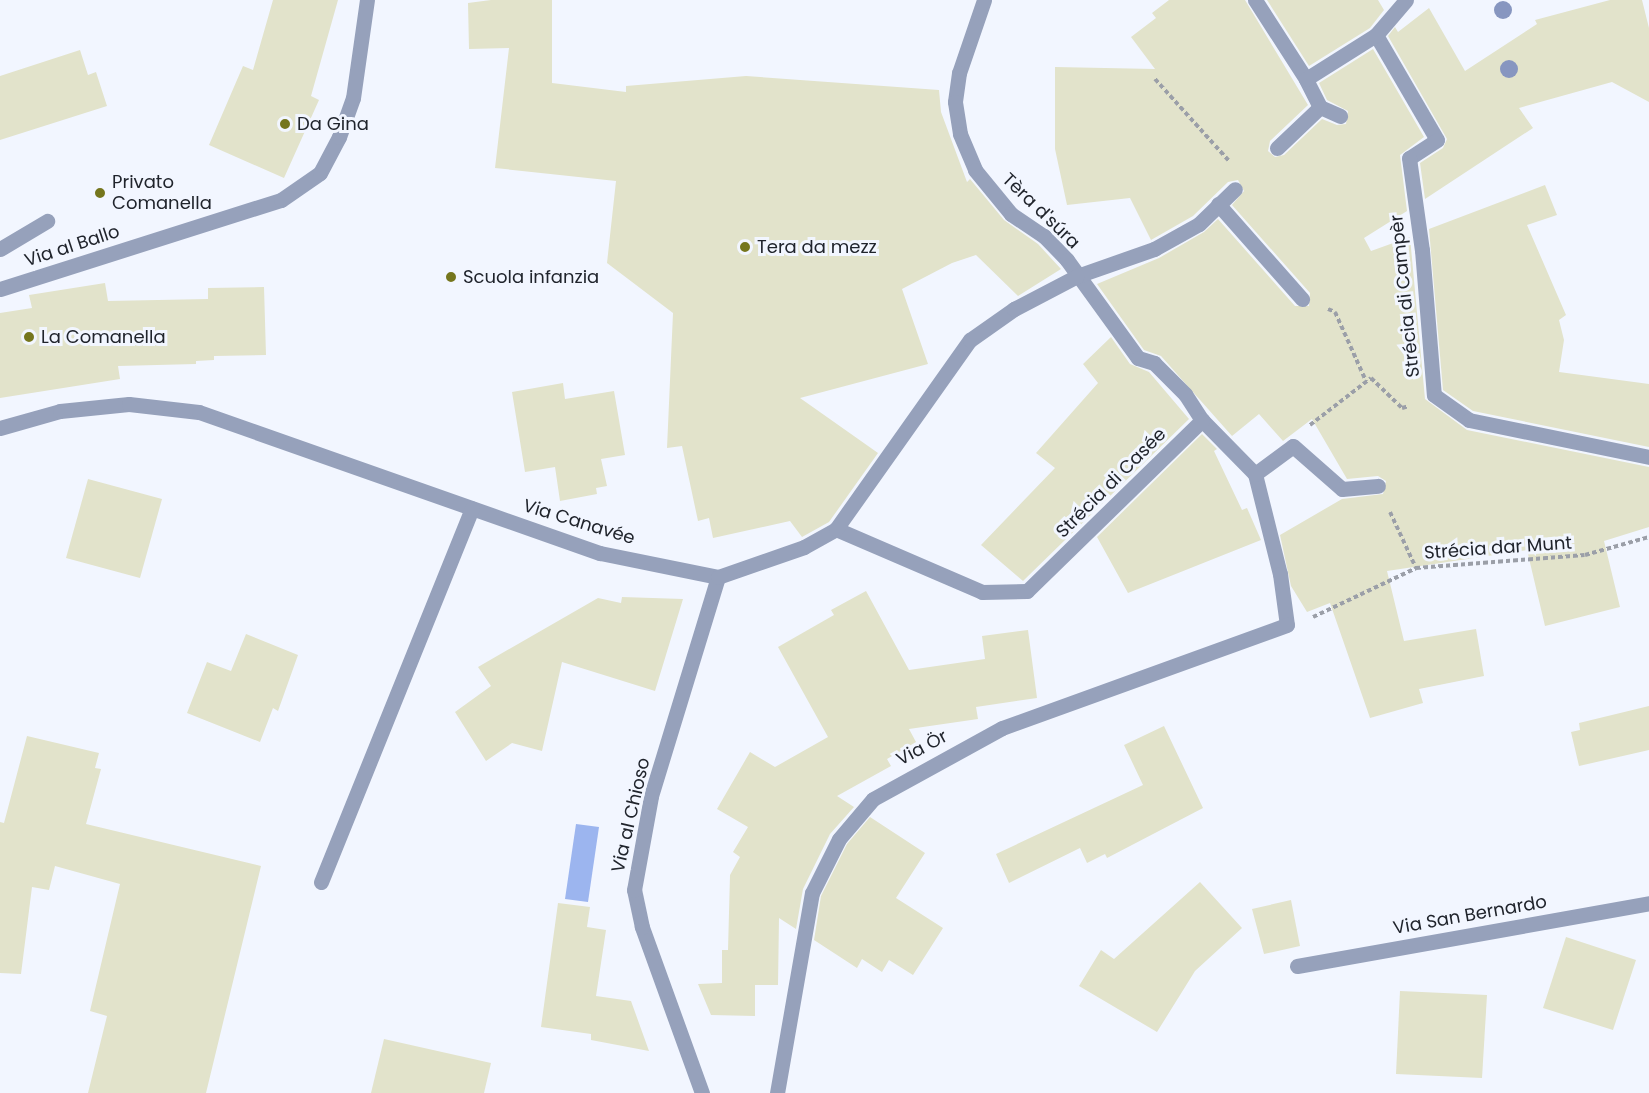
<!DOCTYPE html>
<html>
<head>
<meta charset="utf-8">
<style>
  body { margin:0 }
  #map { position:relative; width:1649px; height:1093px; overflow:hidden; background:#f2f6ff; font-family:Poppins,sans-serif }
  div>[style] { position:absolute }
  .water>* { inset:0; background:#9cb5ef }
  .building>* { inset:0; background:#e2e3cb }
  .path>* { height:4px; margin-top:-2px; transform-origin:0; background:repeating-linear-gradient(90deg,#9b9fa8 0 4.5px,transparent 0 7.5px) }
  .lane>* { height:15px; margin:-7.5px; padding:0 7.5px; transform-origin:7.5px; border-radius:7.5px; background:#96a1bb }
  .street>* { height:15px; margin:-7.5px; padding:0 7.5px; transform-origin:7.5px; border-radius:7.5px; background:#96a1bb }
  .trees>* { width:18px; height:18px; margin:-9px; border-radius:50%; background:#8796c0 }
  .dots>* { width:16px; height:16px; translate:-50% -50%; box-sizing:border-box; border:3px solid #f2f6ff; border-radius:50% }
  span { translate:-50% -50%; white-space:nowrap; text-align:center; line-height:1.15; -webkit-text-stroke:6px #f2f6ff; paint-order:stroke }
  .poi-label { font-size:18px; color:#20242c }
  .left { translate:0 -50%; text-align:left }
  .street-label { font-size:18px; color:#20242c }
</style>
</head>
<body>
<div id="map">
  <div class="water">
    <div style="clip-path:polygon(576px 824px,599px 827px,588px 902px,565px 899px)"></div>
  </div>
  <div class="building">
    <div style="clip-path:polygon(273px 0,338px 0,311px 96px,319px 100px,284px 178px,209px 145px,243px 66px,253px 70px)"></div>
    <div style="clip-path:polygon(491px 0,552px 0,552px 83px,626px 92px,626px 86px,746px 76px,939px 90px,941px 112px,967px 182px,970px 179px,1004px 220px,1038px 244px,1061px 269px,1018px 296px,976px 255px,952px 263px,902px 289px,928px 364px,800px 398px,878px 453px,829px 522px,802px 537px,790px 521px,713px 538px,709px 518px,698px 521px,682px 446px,667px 448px,673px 313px,607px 263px,616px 181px,495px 168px,509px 48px,469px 49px,468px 3px)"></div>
    <div style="clip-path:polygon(1169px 0,1245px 0,1308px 105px,1270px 141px,1268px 151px,1275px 157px,1284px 155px,1322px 119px,1337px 125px,1346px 124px,1348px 111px,1327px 100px,1319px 83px,1373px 49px,1424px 137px,1400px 155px,1407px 211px,1364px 238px,1371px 251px,1410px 237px,1425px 399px,1467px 430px,1649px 467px,1649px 527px,1604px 541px,1620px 607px,1545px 626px,1527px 550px,1387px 571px,1404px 641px,1476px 629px,1484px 676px,1419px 689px,1423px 703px,1370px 718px,1330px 603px,1307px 612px,1291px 586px,1280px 535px,1342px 499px,1383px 494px,1386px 481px,1378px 476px,1347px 479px,1312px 419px,1283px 441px,1259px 414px,1232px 436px,1161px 356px,1144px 350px,1097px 284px,1159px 258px,1204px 232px,1218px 219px,1295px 306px,1309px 306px,1310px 293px,1232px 205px,1244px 191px,1238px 180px,1228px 182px,1193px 216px,1151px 240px,1130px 198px,1067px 205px,1055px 149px,1055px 67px,1155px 69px,1131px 37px,1156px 18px,1152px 13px)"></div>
    <div style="clip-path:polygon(1267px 0,1378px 0,1384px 10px,1370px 28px,1309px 66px)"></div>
    <div style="clip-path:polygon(1610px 0,1642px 0,1649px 28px,1649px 102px,1612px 82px,1519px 108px,1533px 128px,1425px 199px,1420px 163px,1443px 148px,1447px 139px,1388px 36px,1395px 27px,1398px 32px,1429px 8px,1465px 71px,1537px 24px,1535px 20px)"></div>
    <div style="clip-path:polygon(80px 50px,88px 75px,96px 72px,107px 106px,0 140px,0 76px)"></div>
    <div style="clip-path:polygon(1545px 185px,1557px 215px,1527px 225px,1566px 315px,1559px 320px,1564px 340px,1559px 372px,1649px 384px,1649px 447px,1473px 411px,1443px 390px,1429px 229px)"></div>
    <div style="clip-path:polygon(105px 283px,108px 301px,208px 299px,208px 288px,264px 287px,266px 355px,214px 356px,214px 360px,196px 361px,196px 364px,118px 366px,120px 379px,0 398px,0 313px,32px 308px,29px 295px)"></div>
    <div style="clip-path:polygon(1111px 337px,1130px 364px,1149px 372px,1189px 419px,1023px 581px,981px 545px,1055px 468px,1036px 453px,1098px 383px,1083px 364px)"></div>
    <div style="clip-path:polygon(563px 383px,565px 399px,614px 391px,625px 455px,601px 459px,607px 486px,596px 488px,597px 494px,560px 501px,555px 467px,525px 472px,512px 392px)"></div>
    <div style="clip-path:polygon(1202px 434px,1217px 449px,1214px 451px,1242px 510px,1247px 508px,1261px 540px,1128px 593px,1097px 537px)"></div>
    <div style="clip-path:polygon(88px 479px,162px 499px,140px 578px,66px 558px)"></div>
    <div style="clip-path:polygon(866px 591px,909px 670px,985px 659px,982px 636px,1028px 630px,1037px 698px,976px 707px,978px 719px,909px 729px,916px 742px,887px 759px,891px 766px,837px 796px,854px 807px,830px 834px,803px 889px,796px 929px,779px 918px,778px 985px,755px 985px,755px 1016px,711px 1015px,698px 984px,722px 983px,722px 950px,728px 950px,730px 875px,740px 857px,733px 852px,748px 827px,717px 809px,750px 752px,775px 767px,828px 737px,778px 647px,834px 615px,831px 610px)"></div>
    <div style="clip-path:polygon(622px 597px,683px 599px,655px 691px,562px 662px,542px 751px,512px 743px,486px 761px,455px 712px,491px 686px,478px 667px,598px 598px,621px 603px)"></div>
    <div style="clip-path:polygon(246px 634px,298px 655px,278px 711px,273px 708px,260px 742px,187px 713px,207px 662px,231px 671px)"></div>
    <div style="clip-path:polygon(1649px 706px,1649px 750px,1579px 766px,1571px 732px,1580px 730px,1579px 723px)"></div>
    <div style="clip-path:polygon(1164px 726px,1203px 808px,1107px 858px,1105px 854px,1087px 863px,1080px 848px,1009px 883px,996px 854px,1143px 785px,1124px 745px)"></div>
    <div style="clip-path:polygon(27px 736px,99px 753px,95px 768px,101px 769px,86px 824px,261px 866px,206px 1093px,88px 1093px,107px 1016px,90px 1011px,120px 884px,55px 866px,49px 890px,32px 887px,21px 974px,0 973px,0 822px,4px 823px)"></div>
    <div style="clip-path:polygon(870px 817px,925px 853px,896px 898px,943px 928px,913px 975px,889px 960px,882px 972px,862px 959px,857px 968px,814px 940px,821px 896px,847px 844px)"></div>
    <div style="clip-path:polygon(1200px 882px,1242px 928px,1195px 971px,1157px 1032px,1079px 986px,1101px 950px,1114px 959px)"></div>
    <div style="clip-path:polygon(1291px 900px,1300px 946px,1264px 954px,1252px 909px)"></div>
    <div style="clip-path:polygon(558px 903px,590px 907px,587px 927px,606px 930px,596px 996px,631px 1001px,649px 1051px,591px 1040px,591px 1034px,541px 1027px)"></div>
    <div style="clip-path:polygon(1566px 937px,1636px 960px,1613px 1030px,1543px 1008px)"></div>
    <div style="clip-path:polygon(1400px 991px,1487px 995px,1482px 1078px,1396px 1074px)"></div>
    <div style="clip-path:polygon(384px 1039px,491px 1063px,484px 1093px,371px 1093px)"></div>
  </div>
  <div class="path">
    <div style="left:1155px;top:79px;width:110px;rotate:47.9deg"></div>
    <div style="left:1328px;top:309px;width:8px;rotate:23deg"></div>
    <div style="left:1335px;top:312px;width:76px;rotate:65.8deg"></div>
    <div style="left:1310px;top:425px;width:77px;rotate:-37.6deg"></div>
    <div style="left:1371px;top:378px;width:43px;rotate:44.1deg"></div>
    <div style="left:1402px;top:408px;width:7px;rotate:-16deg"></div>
    <div style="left:1390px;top:512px;width:62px;rotate:65.1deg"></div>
    <div style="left:1313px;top:617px;width:114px;rotate:-25.4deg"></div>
    <div style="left:1416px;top:568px;width:169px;rotate:-4.4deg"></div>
    <div style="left:1585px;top:555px;width:66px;rotate:-15.7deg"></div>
  </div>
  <div class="lane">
    <div style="left:984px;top:0;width:77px;rotate:108.9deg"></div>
    <div style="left:959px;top:73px;width:29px;rotate:98deg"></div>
    <div style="left:955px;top:102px;width:32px;rotate:81deg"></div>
    <div style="left:960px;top:134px;width:39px;rotate:67deg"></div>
    <div style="left:975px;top:170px;width:57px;rotate:50.7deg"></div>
    <div style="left:1011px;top:214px;width:40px;rotate:34deg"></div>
    <div style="left:1044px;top:236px;width:33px;rotate:46deg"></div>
    <div style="left:1067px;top:260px;width:121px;rotate:54.1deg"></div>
    <div style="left:1138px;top:358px;width:17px;rotate:17deg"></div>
    <div style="left:1154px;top:363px;width:44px;rotate:45deg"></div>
    <div style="left:1185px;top:394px;width:31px;rotate:57deg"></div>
    <div style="left:1202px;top:420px;width:76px;rotate:45.5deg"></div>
    <div style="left:1255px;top:474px;width:103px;rotate:76deg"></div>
    <div style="left:1280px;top:574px;width:51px;rotate:82.2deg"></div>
    <div style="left:1255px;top:0;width:94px;rotate:57.2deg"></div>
    <div style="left:1376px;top:35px;width:121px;rotate:59.8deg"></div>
    <div style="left:1437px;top:140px;width:33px;rotate:147deg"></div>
    <div style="left:1409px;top:158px;width:93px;rotate:82deg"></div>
    <div style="left:1422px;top:250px;width:145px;rotate:85.3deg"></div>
    <div style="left:1434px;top:395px;width:43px;rotate:35.5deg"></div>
    <div style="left:1469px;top:420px;width:184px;rotate:11.6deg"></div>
    <div style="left:1320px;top:107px;width:22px;rotate:24deg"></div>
    <div style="left:1277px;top:148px;width:59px;rotate:-43.6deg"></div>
    <div style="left:1320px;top:107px;width:31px;rotate:-117deg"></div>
    <div style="left:1306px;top:79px;width:83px;rotate:-32.2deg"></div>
    <div style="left:1376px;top:35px;width:46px;rotate:-49.4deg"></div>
    <div style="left:1218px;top:204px;width:127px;rotate:48.5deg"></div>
    <div style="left:0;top:249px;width:55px;rotate:-30.8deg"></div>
    <div style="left:1077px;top:276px;width:82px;rotate:-19.3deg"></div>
    <div style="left:1154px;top:249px;width:51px;rotate:-29.1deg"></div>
    <div style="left:1199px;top:224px;width:50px;rotate:-44.2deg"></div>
    <div style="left:0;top:428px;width:62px;rotate:-15.8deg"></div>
    <div style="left:60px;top:411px;width:69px;rotate:-5.8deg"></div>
    <div style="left:129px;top:404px;width:70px;rotate:6.5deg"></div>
    <div style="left:199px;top:412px;width:425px;rotate:19.4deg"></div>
    <div style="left:600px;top:553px;width:120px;rotate:11.5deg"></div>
    <div style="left:1255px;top:474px;width:47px;rotate:-36.4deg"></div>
    <div style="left:1293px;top:446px;width:65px;rotate:41.3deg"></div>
    <div style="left:1342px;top:489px;width:36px;rotate:-5deg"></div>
    <div style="left:321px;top:882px;width:403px;rotate:-68deg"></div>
    <div style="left:1297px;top:966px;width:358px;rotate:-10.1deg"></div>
  </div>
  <div class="street">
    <div style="left:0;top:289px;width:295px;rotate:-17.6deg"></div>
    <div style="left:281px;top:200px;width:47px;rotate:-34.7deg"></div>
    <div style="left:320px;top:173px;width:41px;rotate:-62.2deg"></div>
    <div style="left:339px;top:137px;width:41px;rotate:-70.3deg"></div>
    <div style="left:353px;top:98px;width:99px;rotate:-81.9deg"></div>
    <div style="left:836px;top:529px;width:159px;rotate:23.3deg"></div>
    <div style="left:982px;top:592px;width:45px;rotate:-1.3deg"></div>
    <div style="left:1027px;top:591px;width:245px;rotate:-44.3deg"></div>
    <div style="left:702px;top:1093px;width:177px;rotate:-109.9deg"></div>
    <div style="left:642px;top:927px;width:38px;rotate:-102deg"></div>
    <div style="left:634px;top:890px;width:96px;rotate:-79.7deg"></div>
    <div style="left:651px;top:796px;width:229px;rotate:-73deg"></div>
    <div style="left:718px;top:577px;width:91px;rotate:-19.2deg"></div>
    <div style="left:804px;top:547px;width:37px;rotate:-29deg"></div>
    <div style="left:836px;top:529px;width:232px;rotate:-54.7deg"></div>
    <div style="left:970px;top:340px;width:54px;rotate:-35.2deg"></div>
    <div style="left:1014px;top:309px;width:71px;rotate:-27.6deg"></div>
    <div style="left:777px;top:1093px;width:203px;rotate:-80.1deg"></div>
    <div style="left:812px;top:893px;width:60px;rotate:-63.4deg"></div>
    <div style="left:839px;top:839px;width:52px;rotate:-49.6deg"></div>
    <div style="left:873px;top:799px;width:147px;rotate:-28.8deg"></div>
    <div style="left:1002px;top:728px;width:303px;rotate:-19.9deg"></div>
  </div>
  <div class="trees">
    <div style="left:1503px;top:10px"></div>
    <div style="left:1509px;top:69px"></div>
  </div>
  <div class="dots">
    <div style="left:285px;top:124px;background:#75761d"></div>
    <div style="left:100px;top:193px;background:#75761d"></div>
    <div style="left:745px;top:247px;background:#75761d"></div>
    <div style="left:451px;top:277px;background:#75761d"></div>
    <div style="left:29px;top:337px;background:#75761d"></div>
  </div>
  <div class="poi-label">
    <span class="left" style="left:297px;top:124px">Da Gina</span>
    <span class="left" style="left:112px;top:193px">Privato<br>Comanella</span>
    <span class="left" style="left:757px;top:247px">Tera da mezz</span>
    <span class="left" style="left:463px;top:277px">Scuola infanzia</span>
    <span class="left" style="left:41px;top:337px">La Comanella</span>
  </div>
  <div class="street-label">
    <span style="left:1041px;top:211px;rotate:44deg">Tèra d'súra</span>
    <span style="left:72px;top:246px;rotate:-18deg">Via al Ballo</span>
    <span style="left:1405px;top:296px;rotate:-96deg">Strécia di Campèr</span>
    <span style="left:1111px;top:483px;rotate:-45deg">Strécia di Casée</span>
    <span style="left:579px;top:522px;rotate:17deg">Via Canavée</span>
    <span style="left:1498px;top:548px;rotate:-4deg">Strécia dar Munt</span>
    <span style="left:922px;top:748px;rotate:-28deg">Via Ör</span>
    <span style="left:631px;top:815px;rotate:-77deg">Via al Chioso</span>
    <span style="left:1470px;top:915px;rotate:-10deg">Via San Bernardo</span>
  </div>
</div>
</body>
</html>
